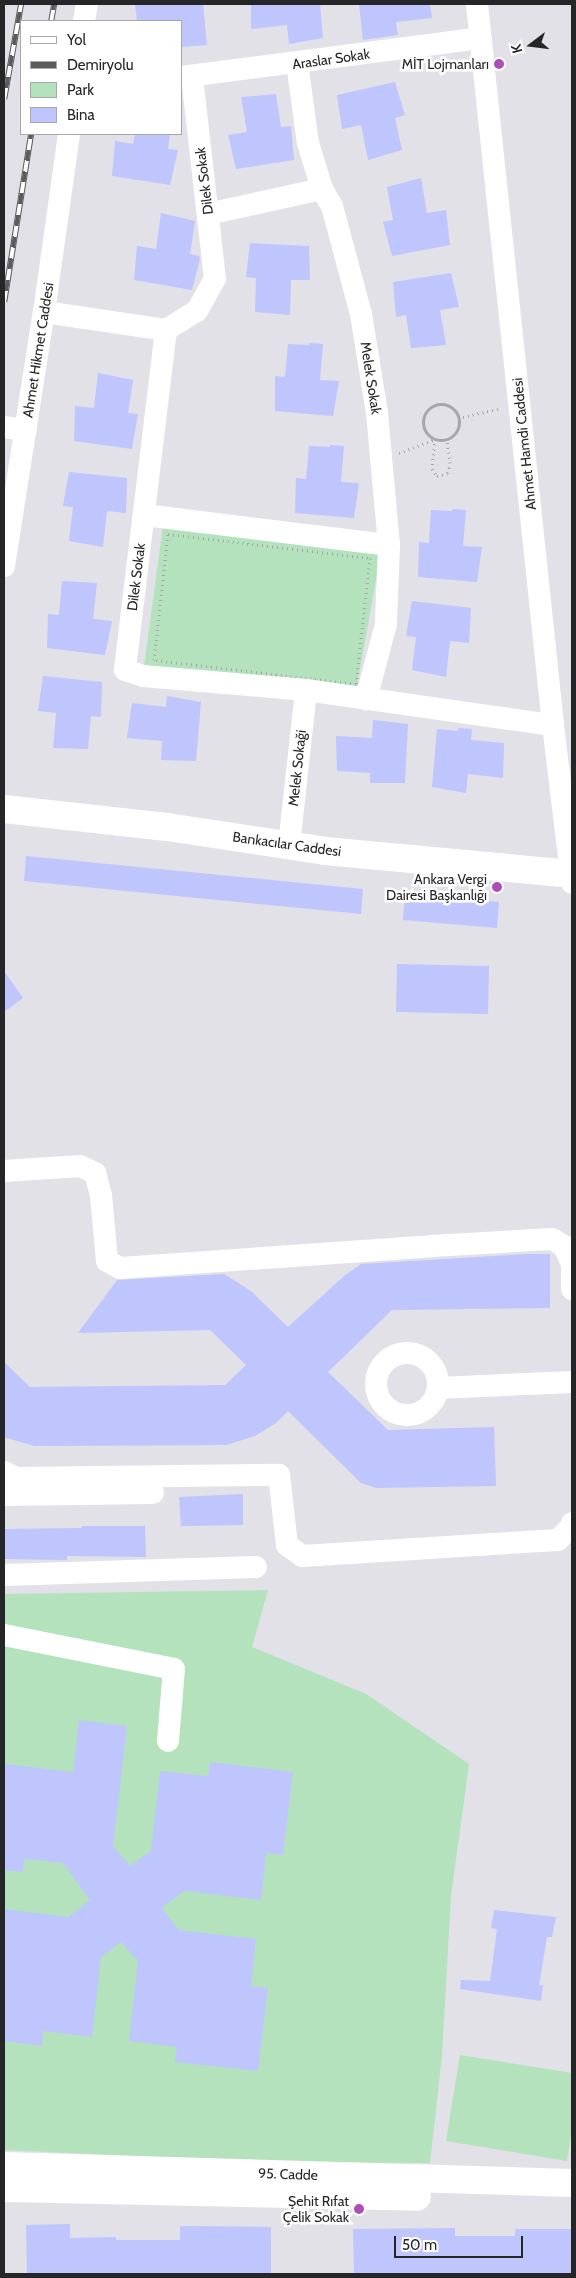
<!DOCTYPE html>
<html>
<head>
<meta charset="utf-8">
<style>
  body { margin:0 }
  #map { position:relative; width:576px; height:2278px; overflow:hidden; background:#e1e1e7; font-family:Cabin,sans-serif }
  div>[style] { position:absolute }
  .green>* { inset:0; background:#b3e2bd }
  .building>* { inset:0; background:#bfc5fd }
  .path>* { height:3px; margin-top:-1.5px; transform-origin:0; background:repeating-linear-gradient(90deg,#a6a6ab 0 1px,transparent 0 5px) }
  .path>.ring { margin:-1.5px; padding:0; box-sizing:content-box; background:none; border:3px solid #a6a6ab; border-radius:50% }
  .minor>* { height:22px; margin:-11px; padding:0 11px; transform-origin:11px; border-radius:11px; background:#fff }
  .minor>.ring { margin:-11px; padding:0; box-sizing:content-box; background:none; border:22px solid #fff; border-radius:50% }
  .major>* { height:28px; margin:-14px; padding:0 14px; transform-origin:14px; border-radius:14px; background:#fff }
  .rail>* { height:5.5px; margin-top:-2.75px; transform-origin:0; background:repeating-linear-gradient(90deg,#fff 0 11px,#5b5b5e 0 22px); box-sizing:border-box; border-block:1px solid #5b5b5e }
  .dots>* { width:14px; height:14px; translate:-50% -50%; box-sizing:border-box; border:2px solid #fff; border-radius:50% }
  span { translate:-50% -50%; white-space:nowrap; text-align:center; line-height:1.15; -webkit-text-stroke:5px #fff; paint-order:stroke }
  .street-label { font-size:14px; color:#262628 }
  .poi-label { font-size:14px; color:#262628 }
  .right { translate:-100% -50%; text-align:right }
  .frame { position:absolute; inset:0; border:5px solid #262628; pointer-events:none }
  .legend { position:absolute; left:20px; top:20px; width:162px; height:115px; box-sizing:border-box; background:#fff; border:1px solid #a8a8a9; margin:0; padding:6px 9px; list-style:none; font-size:15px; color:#262628 }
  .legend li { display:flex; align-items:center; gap:10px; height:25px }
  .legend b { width:25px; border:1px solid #a8a8a9 }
  .north { position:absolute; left:506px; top:20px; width:50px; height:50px; -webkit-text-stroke:4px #fff; paint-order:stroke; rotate:255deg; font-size:14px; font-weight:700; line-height:20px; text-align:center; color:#262628 }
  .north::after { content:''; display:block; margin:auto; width:18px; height:22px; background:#262628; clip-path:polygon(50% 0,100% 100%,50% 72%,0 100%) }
  .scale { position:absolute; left:394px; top:2236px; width:129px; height:22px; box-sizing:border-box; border:2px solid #262628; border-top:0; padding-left:6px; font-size:15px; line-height:18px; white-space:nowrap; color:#262628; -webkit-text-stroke:4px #fff; paint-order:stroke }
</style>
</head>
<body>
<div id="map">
  <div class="green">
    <div style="clip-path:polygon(163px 526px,381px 552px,357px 686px,144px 667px)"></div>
    <div style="clip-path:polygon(268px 1590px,252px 1647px,366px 1694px,469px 1764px,451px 1896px,442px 2055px,430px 2163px,265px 2162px,4px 2150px,4px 1594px)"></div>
    <div style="clip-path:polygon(460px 2055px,572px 2073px,572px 2129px,567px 2161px,446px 2141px)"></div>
  </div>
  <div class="building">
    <div style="clip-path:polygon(135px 4px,203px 4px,207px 45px,181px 47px,181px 21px,137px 21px)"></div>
    <div style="clip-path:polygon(251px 4px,320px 4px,323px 38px,289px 44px,287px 25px,251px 29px)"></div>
    <div style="clip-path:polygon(359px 4px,430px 4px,432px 18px,396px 22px,398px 35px,363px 40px)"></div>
    <div style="clip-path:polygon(395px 82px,405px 115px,395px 118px,402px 150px,368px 160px,361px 125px,342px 129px,337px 95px)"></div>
    <div style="clip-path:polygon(276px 94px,281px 127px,291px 126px,294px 160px,236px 169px,228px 135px,247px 132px,241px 97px)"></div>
    <div style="clip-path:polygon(135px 134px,170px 134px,168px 149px,178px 150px,170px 185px,112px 176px,115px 141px,133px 144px)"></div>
    <div style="clip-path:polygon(421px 178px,427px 213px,446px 210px,450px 245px,392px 256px,383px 222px,393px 220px,387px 187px)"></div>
    <div style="clip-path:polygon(161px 213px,195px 221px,190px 254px,199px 256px,200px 259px,192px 290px,134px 280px,137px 246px,156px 249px)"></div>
    <div style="clip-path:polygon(250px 243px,309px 246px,310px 280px,291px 280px,290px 315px,255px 312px,256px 278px,246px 277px)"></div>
    <div style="clip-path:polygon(451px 273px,459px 307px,440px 310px,446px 345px,411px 348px,406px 315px,396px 317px,393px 282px)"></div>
    <div style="clip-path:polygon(309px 343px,323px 344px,320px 380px,339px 381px,333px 416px,275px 411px,275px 376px,285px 377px,288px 344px,309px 345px)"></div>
    <div style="clip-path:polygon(98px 373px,133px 380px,128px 413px,138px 414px,132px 449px,74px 441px,75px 406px,94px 408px)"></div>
    <div style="clip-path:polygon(330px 445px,344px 446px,341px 482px,359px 483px,354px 518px,295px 513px,296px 478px,306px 479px,309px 446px,330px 447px)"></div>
    <div style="clip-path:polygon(69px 472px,127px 478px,126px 513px,107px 511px,103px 547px,69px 541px,73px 507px,63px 506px)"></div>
    <div style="clip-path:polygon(453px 509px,466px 510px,463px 546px,482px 547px,477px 582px,418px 577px,419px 542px,429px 543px,431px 510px,452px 511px)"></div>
    <div style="clip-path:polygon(62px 581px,97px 583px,93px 619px,112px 621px,105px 655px,47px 648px,48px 614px,59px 615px)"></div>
    <div style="clip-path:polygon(412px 601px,471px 608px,469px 643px,450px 641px,446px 677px,412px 670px,416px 637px,406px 636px)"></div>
    <div style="clip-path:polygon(43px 676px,102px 682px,101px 717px,91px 716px,88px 749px,53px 748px,56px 713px,38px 711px)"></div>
    <div style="clip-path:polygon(167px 696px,201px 702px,196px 761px,161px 760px,162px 741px,127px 738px,132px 703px,166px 707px)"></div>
    <div style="clip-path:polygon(373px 720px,408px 724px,405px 783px,370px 783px,370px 773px,337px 771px,336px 736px,372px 738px)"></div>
    <div style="clip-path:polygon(458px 728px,472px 729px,471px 740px,504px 743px,503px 778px,468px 774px,466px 793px,432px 787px,437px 729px,458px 731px)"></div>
    <div style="clip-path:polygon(26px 856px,363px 889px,361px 914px,24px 881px)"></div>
    <div style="clip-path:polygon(405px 894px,499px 902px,497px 928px,403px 920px)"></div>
    <div style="clip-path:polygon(397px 964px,489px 966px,488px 1014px,396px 1012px)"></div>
    <div style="clip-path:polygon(4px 971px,23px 998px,4px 1012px)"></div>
    <div style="clip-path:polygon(527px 1254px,550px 1254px,550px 1308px,392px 1310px,328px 1372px,388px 1430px,494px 1427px,496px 1486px,376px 1488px,361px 1483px,288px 1411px,276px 1423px,255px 1436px,226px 1445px,34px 1446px,4px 1437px,4px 1362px,30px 1387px,225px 1385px,246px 1365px,210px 1330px,78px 1333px,117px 1280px,224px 1274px,251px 1291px,288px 1327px,344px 1276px,361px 1264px)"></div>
    <div style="clip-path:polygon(243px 1494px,243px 1525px,181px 1526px,179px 1497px)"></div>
    <div style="clip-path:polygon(82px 1526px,145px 1526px,146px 1557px,67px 1556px,67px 1560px,4px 1559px,4px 1529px,82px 1528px)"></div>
    <div style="clip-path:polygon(79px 1720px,127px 1726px,113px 1846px,130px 1866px,151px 1851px,160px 1771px,208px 1776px,210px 1762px,293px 1772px,283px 1855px,266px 1853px,261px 1900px,184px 1891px,162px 1908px,179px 1930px,256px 1939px,251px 1986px,268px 1988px,258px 2071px,175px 2062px,177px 2047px,129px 2041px,138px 1961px,121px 1942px,101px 1957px,92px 2037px,43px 2031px,42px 2046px,4px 2041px,4px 1909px,68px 1917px,90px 1900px,63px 1863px,24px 1859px,23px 1872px,4px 1870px,4px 1764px,73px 1772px)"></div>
    <div style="clip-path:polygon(494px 1910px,556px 1917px,552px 1937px,547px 1937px,539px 1985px,543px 1985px,541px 2001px,460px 1989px,461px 1980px,490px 1981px,497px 1929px,491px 1928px)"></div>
    <div style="clip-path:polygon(70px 2224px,70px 2238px,116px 2237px,116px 2240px,180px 2240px,180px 2226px,271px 2227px,271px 2274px,27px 2274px,26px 2225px)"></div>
    <div style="clip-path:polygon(455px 2228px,455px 2236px,515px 2236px,515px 2229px,572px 2229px,572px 2274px,354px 2274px,353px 2229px)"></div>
  </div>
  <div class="path">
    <div class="ring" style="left:423px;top:404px;width:33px;height:33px"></div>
    <div style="left:458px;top:418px;width:45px;rotate:-12.8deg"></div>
    <div style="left:399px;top:453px;width:39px;rotate:-21deg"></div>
    <div style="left:435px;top:439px;width:30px;rotate:96deg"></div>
    <div style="left:432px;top:469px;width:9px;rotate:54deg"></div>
    <div style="left:437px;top:476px;width:11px;rotate:-15deg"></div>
    <div style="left:448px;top:473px;width:10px;rotate:-79deg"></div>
    <div style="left:450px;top:463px;width:24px;rotate:-97deg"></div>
    <div style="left:168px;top:534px;width:203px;rotate:6.8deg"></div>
    <div style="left:370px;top:558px;width:127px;rotate:96.3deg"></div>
    <div style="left:356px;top:684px;width:203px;rotate:-173.2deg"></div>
    <div style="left:154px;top:660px;width:127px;rotate:-83.7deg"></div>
  </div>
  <div class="minor">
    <div style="left:477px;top:4px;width:725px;rotate:83.98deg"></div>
    <div style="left:553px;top:725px;width:159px;rotate:83.1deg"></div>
    <div style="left:84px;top:21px;width:17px;rotate:-80deg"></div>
    <div style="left:297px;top:63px;width:81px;rotate:82.2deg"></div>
    <div style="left:308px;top:143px;width:48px;rotate:73.1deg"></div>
    <div style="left:322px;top:189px;width:20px;rotate:60deg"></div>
    <div style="left:332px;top:206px;width:112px;rotate:75deg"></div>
    <div style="left:361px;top:314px;width:100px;rotate:80.8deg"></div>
    <div style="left:377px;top:413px;width:133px;rotate:84.8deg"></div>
    <div style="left:389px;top:545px;width:79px;rotate:92.2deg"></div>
    <div style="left:386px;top:624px;width:78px;rotate:104.9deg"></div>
    <div style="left:181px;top:77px;width:302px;rotate:-7.4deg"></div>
    <div style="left:208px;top:214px;width:117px;rotate:-12.4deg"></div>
    <div style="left:44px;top:312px;width:123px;rotate:8.4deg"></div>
    <div style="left:166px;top:330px;width:342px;rotate:96.9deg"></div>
    <div style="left:125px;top:670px;width:19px;rotate:18deg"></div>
    <div style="left:143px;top:676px;width:164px;rotate:4.9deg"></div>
    <div style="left:306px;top:690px;width:249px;rotate:8.1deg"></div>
    <div style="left:166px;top:330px;width:36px;rotate:-32deg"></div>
    <div style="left:197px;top:311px;width:37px;rotate:-61deg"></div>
    <div style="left:215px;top:279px;width:204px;rotate:-96.5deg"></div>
    <div style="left:4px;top:427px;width:22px;rotate:8deg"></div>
    <div style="left:144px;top:515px;width:247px;rotate:7deg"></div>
    <div style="left:4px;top:566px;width:257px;rotate:-81.1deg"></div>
    <div style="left:44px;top:312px;width:180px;rotate:-82deg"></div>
    <div style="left:289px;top:845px;width:156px;rotate:-83.7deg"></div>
    <div style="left:4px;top:1171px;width:76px;rotate:-3.8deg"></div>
    <div style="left:80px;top:1166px;width:17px;rotate:25deg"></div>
    <div style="left:95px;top:1173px;width:23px;rotate:75deg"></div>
    <div style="left:101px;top:1195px;width:66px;rotate:84.8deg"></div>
    <div style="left:107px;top:1261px;width:15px;rotate:28deg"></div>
    <div style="left:120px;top:1268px;width:312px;rotate:-4deg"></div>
    <div style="left:431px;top:1246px;width:121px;rotate:-3.3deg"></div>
    <div style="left:552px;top:1239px;width:14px;rotate:30deg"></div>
    <div style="left:564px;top:1246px;width:20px;rotate:66deg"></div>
    <div style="left:572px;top:1264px;width:25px;rotate:90deg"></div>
    <div class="ring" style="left:376px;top:1353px;width:40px;height:40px"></div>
    <div style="left:438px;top:1388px;width:134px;rotate:-2.6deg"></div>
    <div style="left:4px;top:1472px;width:14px;rotate:25deg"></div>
    <div style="left:17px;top:1478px;width:262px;rotate:-0.7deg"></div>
    <div style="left:279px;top:1475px;width:70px;rotate:83.5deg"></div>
    <div style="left:287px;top:1545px;width:19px;rotate:36deg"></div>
    <div style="left:302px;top:1556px;width:256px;rotate:-3.6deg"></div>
    <div style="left:558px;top:1540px;width:18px;rotate:-45deg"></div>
    <div style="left:571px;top:1527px;width:4px;rotate:-76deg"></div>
    <div style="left:4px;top:1495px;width:149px;rotate:-0.8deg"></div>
    <div style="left:4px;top:1575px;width:252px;rotate:-1.8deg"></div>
    <div style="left:4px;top:1635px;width:173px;rotate:11.3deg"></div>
    <div style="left:174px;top:1669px;width:72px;rotate:94.8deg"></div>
  </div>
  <div class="major">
    <div style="left:4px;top:809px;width:164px;rotate:6.3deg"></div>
    <div style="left:167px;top:827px;width:160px;rotate:8.6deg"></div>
    <div style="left:325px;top:851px;width:247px;rotate:5.3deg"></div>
    <div style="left:4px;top:2166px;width:568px;rotate:1.71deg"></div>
    <div style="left:4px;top:2188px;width:413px;rotate:1.2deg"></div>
  </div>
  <div class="rail">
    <div style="left:51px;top:21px;width:17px;rotate:-80deg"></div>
    <div style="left:4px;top:99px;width:97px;rotate:-79.9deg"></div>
    <div style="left:4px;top:302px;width:170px;rotate:-80.9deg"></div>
  </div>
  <div class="dots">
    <div style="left:499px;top:64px;background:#ad4db6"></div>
    <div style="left:497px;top:887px;background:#ad4db6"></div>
    <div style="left:359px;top:2209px;background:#ad4db6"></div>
  </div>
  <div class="street-label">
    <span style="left:331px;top:59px;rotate:-8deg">Araslar Sokak</span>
    <span style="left:204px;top:181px;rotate:-97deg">Dilek Sokak</span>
    <span style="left:38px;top:350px;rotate:-81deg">Ahmet Hikmet Caddesi</span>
    <span style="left:371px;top:378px;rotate:81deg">Melek Sokak</span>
    <span style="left:524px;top:444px;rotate:-96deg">Ahmet Hamdi Caddesi</span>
    <span style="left:136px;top:577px;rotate:-83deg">Dilek Sokak</span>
    <span style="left:297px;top:768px;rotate:-84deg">Melek Sokaği</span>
    <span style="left:287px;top:844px;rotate:8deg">Bankacılar Caddesi</span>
    <span style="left:288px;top:2174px;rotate:2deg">95. Cadde</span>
  </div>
  <div class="poi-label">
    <span class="right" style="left:489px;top:64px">MİT Lojmanları</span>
    <span class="right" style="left:487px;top:887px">Ankara Vergi<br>Dairesi Başkanlığı</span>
    <span class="right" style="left:349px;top:2209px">Şehit Rıfat<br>Çelik Sokak</span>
  </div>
  <div class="frame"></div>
  <ul class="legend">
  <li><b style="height:6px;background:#fff"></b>Yol</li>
  <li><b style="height:6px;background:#5b5b5e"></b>Demiryolu</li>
  <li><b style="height:14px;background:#b3e2bd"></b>Park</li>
  <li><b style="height:14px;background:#bfc5fd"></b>Bina</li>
  </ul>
  <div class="north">K</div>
  <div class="scale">50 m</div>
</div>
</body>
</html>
